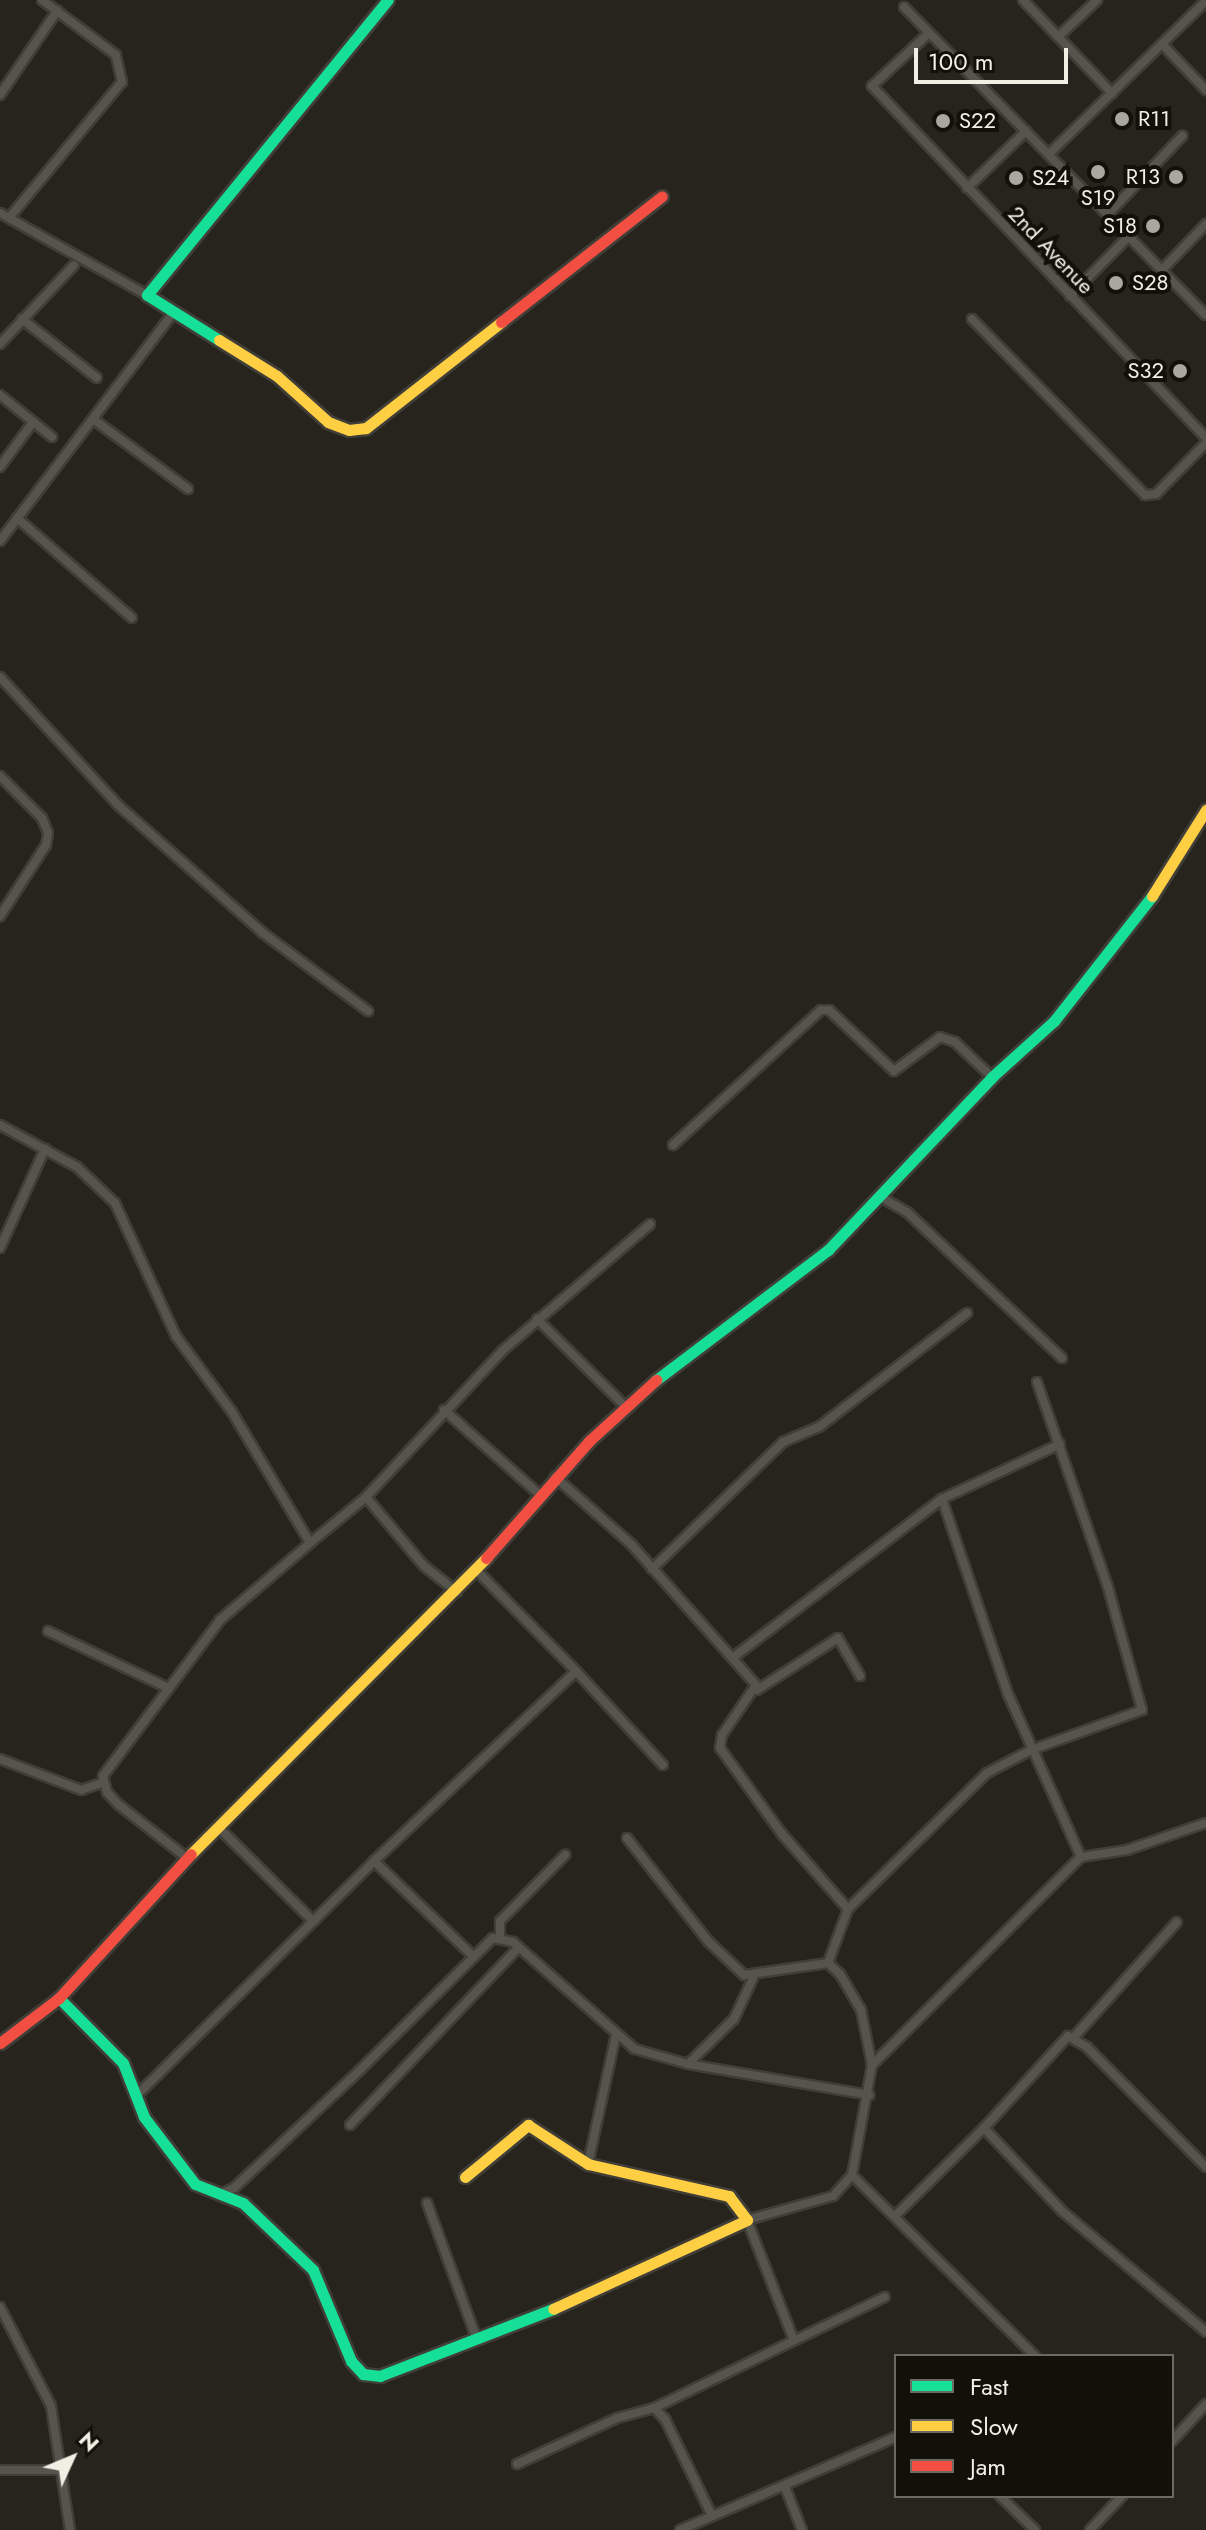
<!DOCTYPE html>
<html>
<head>
<meta charset="utf-8">
<style>
  body { margin:0 }
  #map { position:relative; width:1206px; height:2530px; overflow:hidden; background:#26241c; font-family:Jost,sans-serif }
  div>[style] { position:absolute }
  .roads { filter:drop-shadow(2px 0 #403e37) drop-shadow(-2px 0 #403e37) drop-shadow(0 2px #403e37) drop-shadow(0 -2px #403e37) }
  .street>* { height:8px; margin:-4px; padding:0 4px; transform-origin:4px; border-radius:4px; background:#55544d }
  .fast>* { height:11px; margin:-5.5px; padding:0 5.5px; transform-origin:5.5px; border-radius:5.5px; background:#16e098 }
  .slow>* { height:11px; margin:-5.5px; padding:0 5.5px; transform-origin:5.5px; border-radius:5.5px; background:#ffcf43 }
  .jam>* { height:11px; margin:-5.5px; padding:0 5.5px; transform-origin:5.5px; border-radius:5.5px; background:#f24e42 }
  .dots>* { width:22px; height:22px; translate:-50% -50%; box-sizing:border-box; border:4px solid #111009; border-radius:50% }
  span { translate:-50% -50%; white-space:nowrap; text-align:center; line-height:1.15; -webkit-text-stroke:8px #111009; paint-order:stroke }
  .poi-label { font-size:22px; color:#f1efe4 }
  .left { translate:0 -50%; text-align:left }
  .right { translate:-100% -50%; text-align:right }
  .street-label { font-size:22px; color:#f1efe4 }
  .legend { position:absolute; left:894px; top:2354px; width:280px; height:144px; box-sizing:border-box; background:#111009; border:2px solid #6b6961; margin:0; padding:10px 14px; list-style:none; font-size:24px; color:#f1efe4 }
  .legend li { display:flex; align-items:center; gap:16px; height:40px }
  .legend b { width:40px; border:2px solid #6b6961 }
  .north { position:absolute; left:32px; top:2418px; width:80px; height:80px; -webkit-text-stroke:6px #111009; paint-order:stroke; rotate:46deg; font-size:22px; font-weight:700; line-height:32px; text-align:center; color:#f1efe4 }
  .north::after { content:''; display:block; margin:auto; width:28px; height:36px; background:#f1efe4; clip-path:polygon(50% 0,100% 100%,50% 72%,0 100%) }
  .scale { position:absolute; left:914px; top:48px; width:154px; height:36px; box-sizing:border-box; border:4px solid #f1efe4; border-top:0; padding-left:10px; font-size:24px; line-height:28px; white-space:nowrap; color:#f1efe4; -webkit-text-stroke:6px #111009; paint-order:stroke }
</style>
</head>
<body>
<div id="map">
  <div class="roads">
    <div class="street">
      <div style="left:1023px;top:0;width:129px;rotate:46.3deg"></div>
      <div style="left:904px;top:7px;width:431px;rotate:45.6deg"></div>
      <div style="left:929px;top:33px;width:78px;rotate:137.1deg"></div>
      <div style="left:872px;top:86px;width:485px;rotate:46.5deg"></div>
      <div style="left:1058px;top:37px;width:54px;rotate:-43.5deg"></div>
      <div style="left:1162px;top:44px;width:64px;rotate:46.3deg"></div>
      <div style="left:0;top:95px;width:102px;rotate:-55.8deg"></div>
      <div style="left:1049px;top:154px;width:219px;rotate:-44.3deg"></div>
      <div style="left:967px;top:188px;width:82px;rotate:-44deg"></div>
      <div style="left:0;top:213px;width:168px;rotate:29.2deg"></div>
      <div style="left:1108px;top:214px;width:108px;rotate:-46.5deg"></div>
      <div style="left:9px;top:218px;width:177px;rotate:-50.3deg"></div>
      <div style="left:122px;top:82px;width:28px;rotate:-103deg"></div>
      <div style="left:116px;top:55px;width:92px;rotate:-143.4deg"></div>
      <div style="left:1162px;top:270px;width:64px;rotate:-46.3deg"></div>
      <div style="left:1070px;top:296px;width:84px;rotate:-45.5deg"></div>
      <div style="left:22px;top:319px;width:95px;rotate:38.2deg"></div>
      <div style="left:972px;top:319px;width:247px;rotate:45.5deg"></div>
      <div style="left:1145px;top:495px;width:11px;rotate:-5deg"></div>
      <div style="left:1156px;top:494px;width:71px;rotate:-45.6deg"></div>
      <div style="left:0;top:344px;width:108px;rotate:-46.9deg"></div>
      <div style="left:0;top:395px;width:67px;rotate:38.9deg"></div>
      <div style="left:93px;top:419px;width:118px;rotate:36.4deg"></div>
      <div style="left:0;top:467px;width:56px;rotate:-53.7deg"></div>
      <div style="left:17px;top:518px;width:152px;rotate:41deg"></div>
      <div style="left:0;top:541px;width:286px;rotate:-52.8deg"></div>
      <div style="left:0;top:677px;width:174px;rotate:47.3deg"></div>
      <div style="left:118px;top:805px;width:193px;rotate:41.4deg"></div>
      <div style="left:263px;top:933px;width:131px;rotate:36.6deg"></div>
      <div style="left:0;top:776px;width:59px;rotate:45deg"></div>
      <div style="left:42px;top:818px;width:16px;rotate:68deg"></div>
      <div style="left:48px;top:833px;width:12px;rotate:99deg"></div>
      <div style="left:46px;top:845px;width:85px;rotate:122.9deg"></div>
      <div style="left:0;top:1125px;width:88px;rotate:28.6deg"></div>
      <div style="left:77px;top:1167px;width:52px;rotate:43.5deg"></div>
      <div style="left:115px;top:1203px;width:146px;rotate:65.4deg"></div>
      <div style="left:176px;top:1336px;width:94px;rotate:53.6deg"></div>
      <div style="left:232px;top:1412px;width:152px;rotate:59.2deg"></div>
      <div style="left:310px;top:1543px;width:72px;rotate:-39.4deg"></div>
      <div style="left:366px;top:1497px;width:200px;rotate:-47deg"></div>
      <div style="left:502px;top:1351px;width:195px;rotate:-40.6deg"></div>
      <div style="left:673px;top:1145px;width:200px;rotate:-42.4deg"></div>
      <div style="left:821px;top:1010px;width:8px"></div>
      <div style="left:829px;top:1010px;width:89px;rotate:43.2deg"></div>
      <div style="left:894px;top:1071px;width:57px;rotate:-36.5deg"></div>
      <div style="left:940px;top:1037px;width:16px;rotate:18deg"></div>
      <div style="left:955px;top:1042px;width:51px;rotate:43.4deg"></div>
      <div style="left:879px;top:1196px;width:32px;rotate:30deg"></div>
      <div style="left:907px;top:1212px;width:213px;rotate:43.3deg"></div>
      <div style="left:0;top:1248px;width:109px;rotate:-65.6deg"></div>
      <div style="left:537px;top:1319px;width:124px;rotate:44.7deg"></div>
      <div style="left:444px;top:1410px;width:128px;rotate:41.5deg"></div>
      <div style="left:555px;top:1477px;width:101px;rotate:41.4deg"></div>
      <div style="left:631px;top:1544px;width:188px;rotate:48.4deg"></div>
      <div style="left:756px;top:1685px;width:60px;rotate:124.2deg"></div>
      <div style="left:722px;top:1735px;width:13px;rotate:99deg"></div>
      <div style="left:720px;top:1748px;width:106px;rotate:54.2deg"></div>
      <div style="left:782px;top:1834px;width:100px;rotate:48.7deg"></div>
      <div style="left:366px;top:1497px;width:90px;rotate:50deg"></div>
      <div style="left:424px;top:1566px;width:42px;rotate:38.2deg"></div>
      <div style="left:942px;top:1499px;width:206px;rotate:71.3deg"></div>
      <div style="left:1008px;top:1694px;width:179px;rotate:65.9deg"></div>
      <div style="left:1081px;top:1857px;width:47px;rotate:-8.7deg"></div>
      <div style="left:1127px;top:1850px;width:83px;rotate:-18.9deg"></div>
      <div style="left:652px;top:1569px;width:182px;rotate:-44.1deg"></div>
      <div style="left:783px;top:1442px;width:39px;rotate:-23deg"></div>
      <div style="left:819px;top:1427px;width:187px;rotate:-37.6deg"></div>
      <div style="left:48px;top:1631px;width:131px;rotate:25.4deg"></div>
      <div style="left:735px;top:1656px;width:260px;rotate:-37.2deg"></div>
      <div style="left:942px;top:1499px;width:130px;rotate:-25deg"></div>
      <div style="left:576px;top:1671px;width:128px;rotate:47.2deg"></div>
      <div style="left:757px;top:1690px;width:96px;rotate:-32.7deg"></div>
      <div style="left:838px;top:1638px;width:44px;rotate:59.9deg"></div>
      <div style="left:0;top:1759px;width:87px;rotate:20.9deg"></div>
      <div style="left:81px;top:1790px;width:24px;rotate:-19deg"></div>
      <div style="left:218px;top:1827px;width:134px;rotate:44.7deg"></div>
      <div style="left:627px;top:1838px;width:131px;rotate:51.8deg"></div>
      <div style="left:708px;top:1941px;width:50px;rotate:43.4deg"></div>
      <div style="left:744px;top:1975px;width:85px;rotate:-8.1deg"></div>
      <div style="left:828px;top:1963px;width:16px;rotate:43deg"></div>
      <div style="left:840px;top:1974px;width:42px;rotate:59.7deg"></div>
      <div style="left:861px;top:2010px;width:56px;rotate:78.7deg"></div>
      <div style="left:872px;top:2065px;width:112px;rotate:100.3deg"></div>
      <div style="left:852px;top:2175px;width:28px;rotate:132deg"></div>
      <div style="left:833px;top:2196px;width:89px;rotate:164.4deg"></div>
      <div style="left:747px;top:2220px;width:127px;rotate:68.7deg"></div>
      <div style="left:187px;top:1858px;width:88px;rotate:-142deg"></div>
      <div style="left:118px;top:1804px;width:16px;rotate:-133deg"></div>
      <div style="left:107px;top:1792px;width:16px;rotate:-104deg"></div>
      <div style="left:103px;top:1776px;width:195px;rotate:-53.1deg"></div>
      <div style="left:220px;top:1620px;width:118px;rotate:-40.5deg"></div>
      <div style="left:374px;top:1861px;width:277px;rotate:-43.2deg"></div>
      <div style="left:576px;top:1671px;width:141px;rotate:-134.7deg"></div>
      <div style="left:500px;top:1937px;width:16px;rotate:-90deg"></div>
      <div style="left:500px;top:1921px;width:93px;rotate:-45.4deg"></div>
      <div style="left:828px;top:1963px;width:58px;rotate:-69.7deg"></div>
      <div style="left:848px;top:1909px;width:194px;rotate:-44.4deg"></div>
      <div style="left:987px;top:1773px;width:50px;rotate:-27.6deg"></div>
      <div style="left:1031px;top:1750px;width:118px;rotate:-19.8deg"></div>
      <div style="left:1142px;top:1710px;width:128px;rotate:-105.5deg"></div>
      <div style="left:1108px;top:1587px;width:217px;rotate:-109.1deg"></div>
      <div style="left:1074px;top:2037px;width:154px;rotate:-48.2deg"></div>
      <div style="left:688px;top:2064px;width:184px;rotate:9.7deg"></div>
      <div style="left:872px;top:2065px;width:295px;rotate:-44.9deg"></div>
      <div style="left:136px;top:2096px;width:334px;rotate:-44.6deg"></div>
      <div style="left:374px;top:1861px;width:137px;rotate:43.8deg"></div>
      <div style="left:350px;top:2125px;width:245px;rotate:-46.5deg"></div>
      <div style="left:588px;top:2164px;width:132px;rotate:-77.8deg"></div>
      <div style="left:1206px;top:2167px;width:169px;rotate:-134.8deg"></div>
      <div style="left:1087px;top:2047px;width:22px;rotate:-150deg"></div>
      <div style="left:1068px;top:2036px;width:125px;rotate:132.4deg"></div>
      <div style="left:984px;top:2128px;width:114px;rotate:46.8deg"></div>
      <div style="left:1062px;top:2211px;width:188px;rotate:40deg"></div>
      <div style="left:852px;top:2175px;width:257px;rotate:44.7deg"></div>
      <div style="left:220px;top:2194px;width:15px;rotate:-23deg"></div>
      <div style="left:234px;top:2188px;width:174px;rotate:-43.1deg"></div>
      <div style="left:361px;top:2069px;width:186px;rotate:-44.8deg"></div>
      <div style="left:493px;top:1938px;width:20px;rotate:11deg"></div>
      <div style="left:513px;top:1942px;width:162px;rotate:41.3deg"></div>
      <div style="left:635px;top:2049px;width:55px;rotate:15.8deg"></div>
      <div style="left:688px;top:2064px;width:64px;rotate:-44.4deg"></div>
      <div style="left:734px;top:2019px;width:45px;rotate:-65.1deg"></div>
      <div style="left:427px;top:2203px;width:143px;rotate:69.9deg"></div>
      <div style="left:896px;top:2215px;width:124px;rotate:-44.7deg"></div>
      <div style="left:0;top:2307px;width:111px;rotate:62.7deg"></div>
      <div style="left:51px;top:2406px;width:125px;rotate:81.3deg"></div>
      <div style="left:654px;top:2408px;width:256px;rotate:-25.7deg"></div>
      <div style="left:1172px;top:2441px;width:50px;rotate:-47.4deg"></div>
      <div style="left:517px;top:2464px;width:110px;rotate:-24.7deg"></div>
      <div style="left:617px;top:2418px;width:38px;rotate:-15deg"></div>
      <div style="left:654px;top:2408px;width:16px;rotate:45deg"></div>
      <div style="left:665px;top:2419px;width:108px;rotate:64.1deg"></div>
      <div style="left:0;top:2470px;width:58px"></div>
      <div style="left:785px;top:2487px;width:46px;rotate:68.4deg"></div>
      <div style="left:1000px;top:2496px;width:49px;rotate:44.2deg"></div>
      <div style="left:680px;top:2530px;width:235px;rotate:-23.3deg"></div>
      <div style="left:1090px;top:2530px;width:47px;rotate:-46.7deg"></div>
    </div>
    <div class="fast">
      <div style="left:219px;top:340px;width:85px;rotate:-148deg"></div>
      <div style="left:147px;top:295px;width:381px;rotate:-50.8deg"></div>
      <div style="left:656px;top:1380px;width:216px;rotate:-37.1deg"></div>
      <div style="left:828px;top:1250px;width:238px;rotate:-46.5deg"></div>
      <div style="left:992px;top:1077px;width:84px;rotate:-42.1deg"></div>
      <div style="left:1054px;top:1021px;width:159px;rotate:-51.9deg"></div>
      <div style="left:59px;top:1998px;width:91px;rotate:45.4deg"></div>
      <div style="left:123px;top:2063px;width:58px;rotate:68.7deg"></div>
      <div style="left:144px;top:2117px;width:84px;rotate:52.7deg"></div>
      <div style="left:195px;top:2184px;width:52px;rotate:21.6deg"></div>
      <div style="left:243px;top:2203px;width:97px;rotate:43.7deg"></div>
      <div style="left:313px;top:2270px;width:99px;rotate:67.3deg"></div>
      <div style="left:351px;top:2361px;width:18px;rotate:47deg"></div>
      <div style="left:363px;top:2374px;width:17px;rotate:7deg"></div>
      <div style="left:380px;top:2376px;width:186px;rotate:-21.2deg"></div>
    </div>
    <div class="slow">
      <div style="left:219px;top:340px;width:68px;rotate:31.8deg"></div>
      <div style="left:277px;top:376px;width:69px;rotate:42deg"></div>
      <div style="left:328px;top:422px;width:22px;rotate:21deg"></div>
      <div style="left:349px;top:430px;width:17px;rotate:-7deg"></div>
      <div style="left:366px;top:428px;width:172px;rotate:-38.1deg"></div>
      <div style="left:1152px;top:896px;width:102px;rotate:-57.9deg"></div>
      <div style="left:191px;top:1854px;width:418px;rotate:-45.1deg"></div>
      <div style="left:465px;top:2177px;width:82px;rotate:-39.5deg"></div>
      <div style="left:528px;top:2125px;width:72px;rotate:33deg"></div>
      <div style="left:588px;top:2164px;width:145px;rotate:12.8deg"></div>
      <div style="left:729px;top:2196px;width:30px;rotate:53deg"></div>
      <div style="left:747px;top:2220px;width:213px;rotate:155.4deg"></div>
    </div>
    <div class="jam">
      <div style="left:501px;top:322px;width:204px;rotate:-38deg"></div>
      <div style="left:486px;top:1558px;width:156px;rotate:-48.6deg"></div>
      <div style="left:589px;top:1441px;width:91px;rotate:-42.3deg"></div>
      <div style="left:0;top:2043px;width:74px;rotate:-37.3deg"></div>
      <div style="left:59px;top:1998px;width:195px;rotate:-47.5deg"></div>
    </div>
  </div>
  <div class="dots">
    <div style="left:1122px;top:119px;background:#aaa89e"></div>
    <div style="left:943px;top:121px;background:#aaa89e"></div>
    <div style="left:1098px;top:172px;background:#aaa89e"></div>
    <div style="left:1176px;top:177px;background:#aaa89e"></div>
    <div style="left:1016px;top:178px;background:#aaa89e"></div>
    <div style="left:1153px;top:226px;background:#aaa89e"></div>
    <div style="left:1116px;top:283px;background:#aaa89e"></div>
    <div style="left:1180px;top:371px;background:#aaa89e"></div>
  </div>
  <div class="poi-label">
    <span class="left" style="left:1138px;top:119px">R11</span>
    <span class="left" style="left:959px;top:121px">S22</span>
    <span class="right" style="left:1160px;top:177px">R13</span>
    <span class="left" style="left:1032px;top:178px">S24</span>
    <span style="left:1098px;top:198px">S19</span>
    <span class="right" style="left:1137px;top:226px">S18</span>
    <span class="left" style="left:1132px;top:283px">S28</span>
    <span class="right" style="left:1164px;top:371px">S32</span>
  </div>
  <div class="street-label">
    <span style="left:1051px;top:250px;rotate:46deg">2nd Avenue</span>
  </div>
  <ul class="legend">
  <li><b style="height:10px;background:#16e098"></b>Fast</li>
  <li><b style="height:10px;background:#ffcf43"></b>Slow</li>
  <li><b style="height:10px;background:#f24e42"></b>Jam</li>
  </ul>
  <div class="north">N</div>
  <div class="scale">100 m</div>
</div>
</body>
</html>
